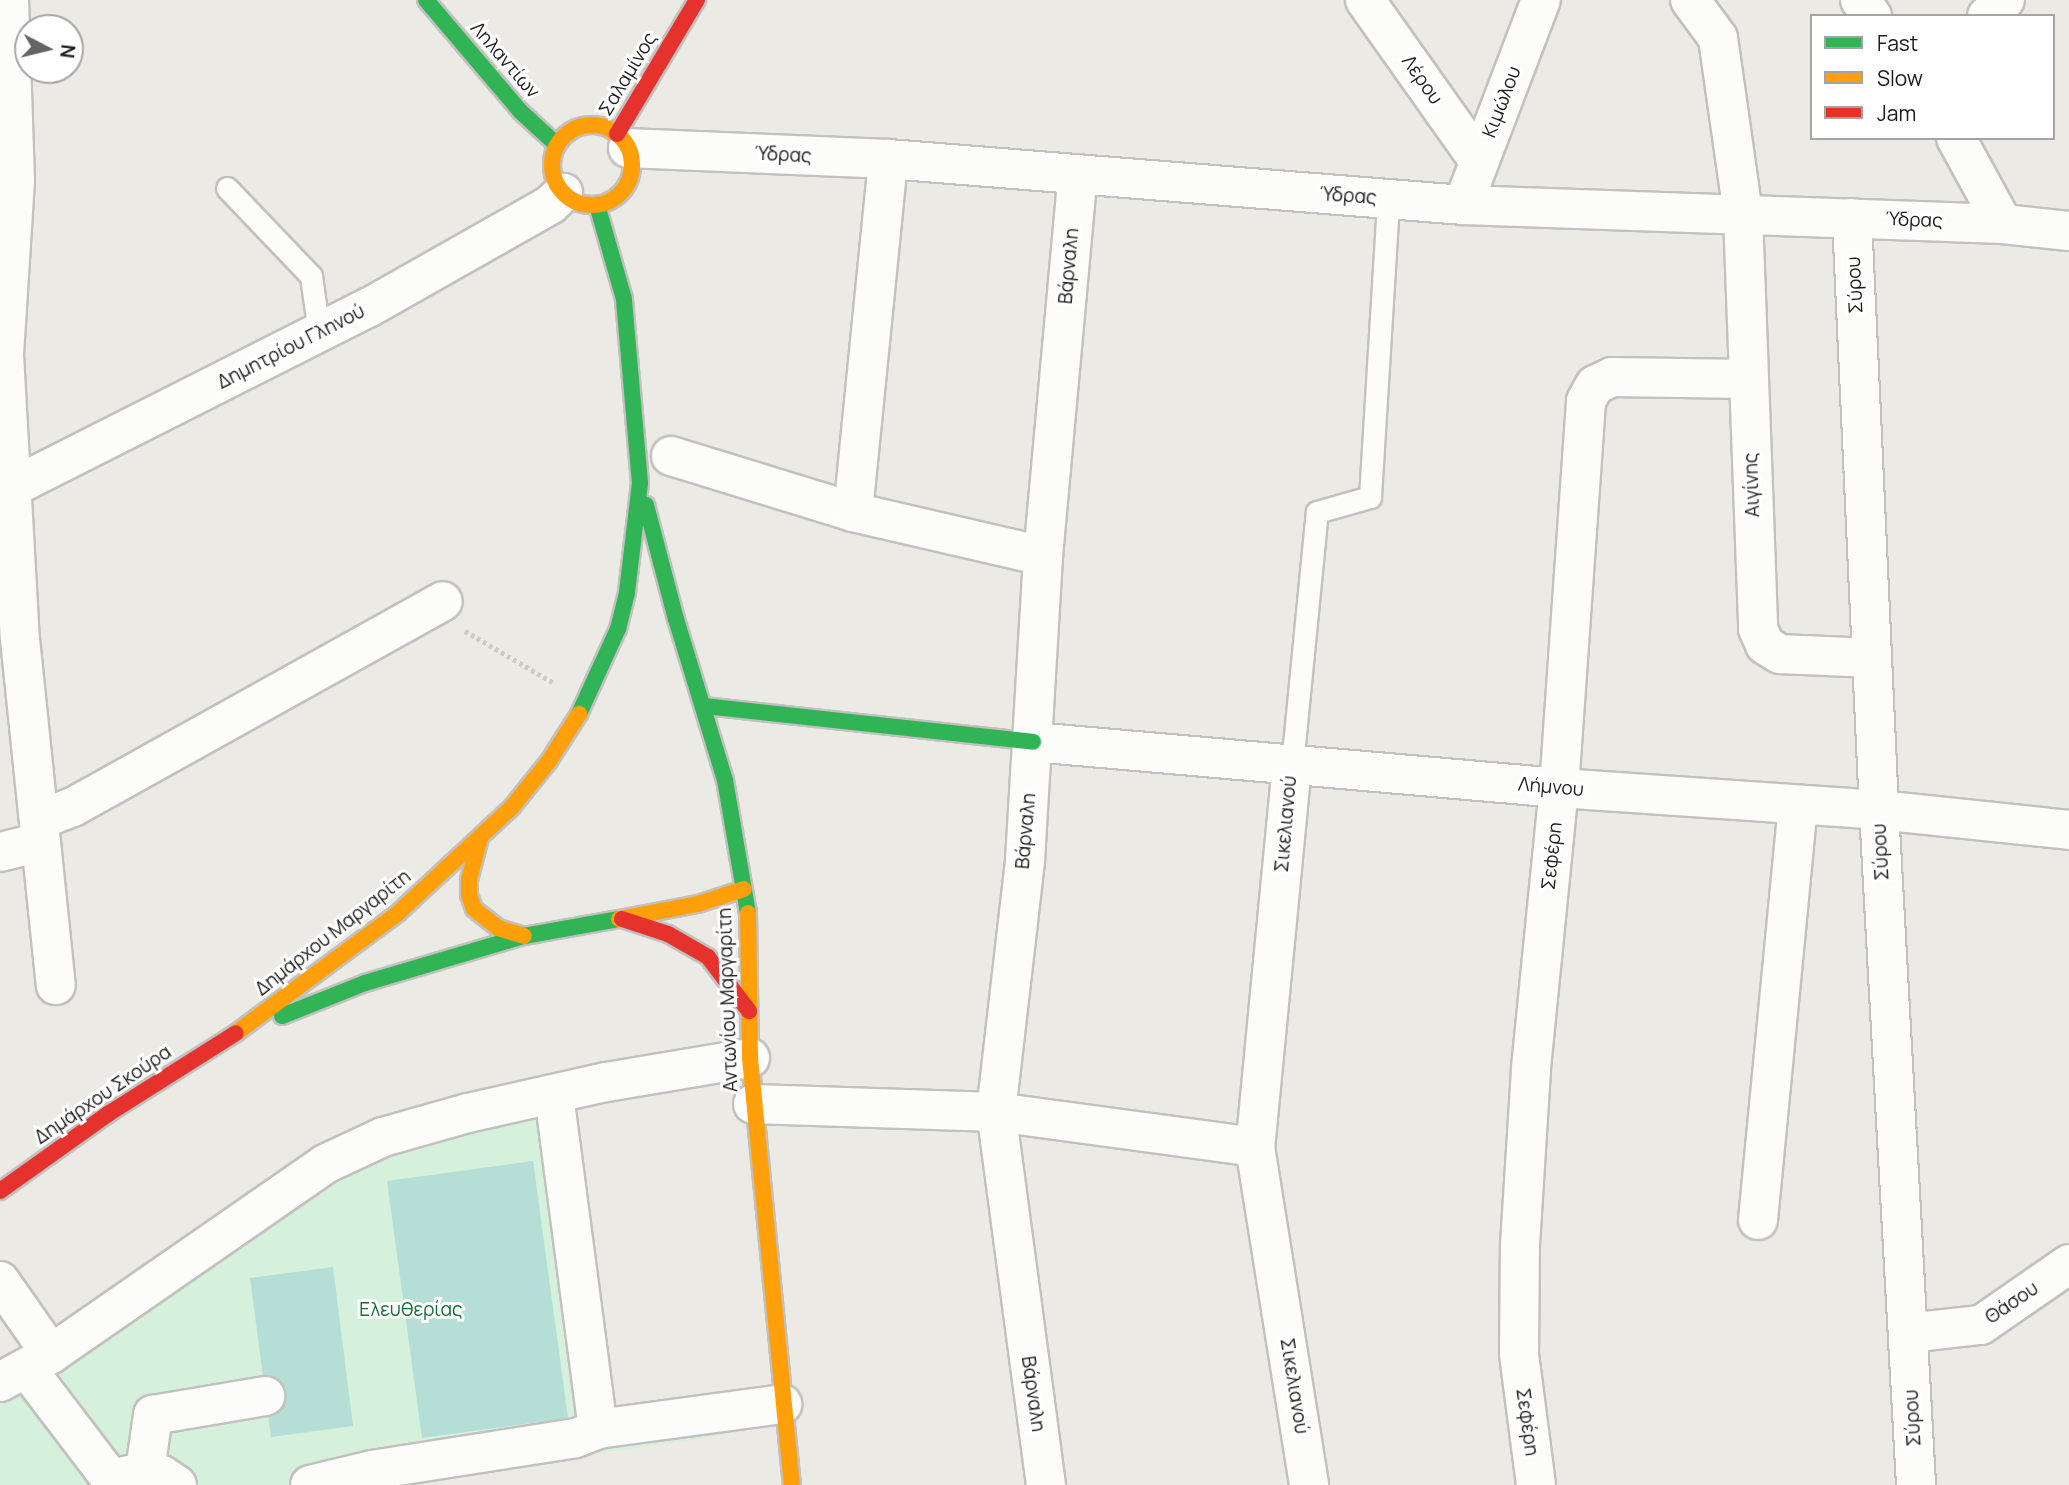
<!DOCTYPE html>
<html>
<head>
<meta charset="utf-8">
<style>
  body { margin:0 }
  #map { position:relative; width:2069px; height:1485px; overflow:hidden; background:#ebeae5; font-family:Manrope,sans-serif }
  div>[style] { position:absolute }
  .park>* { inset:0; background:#d5f0db }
  .pitch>* { inset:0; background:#b4ded6 }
  .path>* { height:4.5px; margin-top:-2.25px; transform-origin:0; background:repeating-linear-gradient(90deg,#d0c8c3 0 3.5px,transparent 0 7px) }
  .roads { filter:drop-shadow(2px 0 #c2c1bf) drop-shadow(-2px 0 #c2c1bf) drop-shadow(0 2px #c2c1bf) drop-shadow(0 -2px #c2c1bf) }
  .lane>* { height:21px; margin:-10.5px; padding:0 10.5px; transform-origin:10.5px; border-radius:10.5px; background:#fcfcfb }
  .street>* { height:38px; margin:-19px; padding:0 19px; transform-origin:19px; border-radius:19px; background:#fcfcfb }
  .fast>* { height:16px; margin:-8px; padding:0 8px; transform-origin:8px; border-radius:8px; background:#30b455 }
  .slow>* { height:16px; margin:-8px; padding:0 8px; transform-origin:8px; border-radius:8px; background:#ff9f0a }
  .slow>.ring { margin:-8px; padding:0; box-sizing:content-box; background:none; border:16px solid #ff9f0a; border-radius:50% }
  .jam>* { height:16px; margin:-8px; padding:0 8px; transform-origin:8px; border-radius:8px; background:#e5322d }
  span { translate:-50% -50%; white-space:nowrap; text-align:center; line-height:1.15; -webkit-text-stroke:6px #fff; paint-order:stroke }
  .street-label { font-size:19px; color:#1c1c1c }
  .park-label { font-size:19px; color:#157032 }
  .legend { position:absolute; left:1810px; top:14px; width:245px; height:126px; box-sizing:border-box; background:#fff; border:2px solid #a4a4a4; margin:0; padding:9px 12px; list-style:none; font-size:21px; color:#1c1c1c }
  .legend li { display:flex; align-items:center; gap:14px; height:35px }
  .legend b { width:35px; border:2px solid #a4a4a4 }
  .north { position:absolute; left:14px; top:14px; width:70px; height:70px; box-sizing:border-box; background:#fff; border:2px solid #a4a4a4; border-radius:50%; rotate:97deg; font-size:19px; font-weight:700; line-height:28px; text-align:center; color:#1c1c1c }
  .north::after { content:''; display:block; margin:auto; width:24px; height:32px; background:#646462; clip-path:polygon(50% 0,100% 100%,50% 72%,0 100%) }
</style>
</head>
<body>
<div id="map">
  <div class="park">
    <div style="clip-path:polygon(554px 1095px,598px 1429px,734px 1411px,736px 1433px,390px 1485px,0 1485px,0 1382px,325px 1164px)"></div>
  </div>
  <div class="pitch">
    <div style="clip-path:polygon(533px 1161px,568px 1418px,422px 1438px,387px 1181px)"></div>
    <div style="clip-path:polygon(333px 1267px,353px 1426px,271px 1437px,250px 1278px)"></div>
  </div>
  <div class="path">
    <div style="left:465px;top:631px;width:103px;rotate:30.3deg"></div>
  </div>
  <div class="roads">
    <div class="lane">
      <div style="left:227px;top:188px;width:122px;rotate:46.3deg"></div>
      <div style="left:311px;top:276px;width:58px;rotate:82deg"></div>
      <div style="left:1292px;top:765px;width:254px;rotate:-84.4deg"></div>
      <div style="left:1317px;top:512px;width:55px;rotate:-15.8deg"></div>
      <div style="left:1370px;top:497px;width:299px;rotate:-86.5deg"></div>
    </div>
    <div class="street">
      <div style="left:9px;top:0;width:180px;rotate:88.1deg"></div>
      <div style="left:15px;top:180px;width:175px;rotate:93.6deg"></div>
      <div style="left:4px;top:355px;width:284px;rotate:86.8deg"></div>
      <div style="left:20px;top:639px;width:348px;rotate:84.1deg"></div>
      <div style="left:1365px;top:0;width:197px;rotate:54.7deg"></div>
      <div style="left:1690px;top:0;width:47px;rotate:53.6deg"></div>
      <div style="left:1718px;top:38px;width:178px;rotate:81.9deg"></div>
      <div style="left:1743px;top:214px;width:415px;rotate:87.9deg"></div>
      <div style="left:1758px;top:629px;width:17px;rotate:66deg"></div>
      <div style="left:1765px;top:645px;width:17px;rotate:31deg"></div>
      <div style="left:1780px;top:654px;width:92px;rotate:2.5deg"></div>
      <div style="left:1860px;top:0;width:20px;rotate:53deg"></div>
      <div style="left:1987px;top:16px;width:24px;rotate:-42deg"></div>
      <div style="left:1956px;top:138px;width:98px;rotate:61.3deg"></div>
      <div style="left:628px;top:148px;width:260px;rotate:2.4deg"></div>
      <div style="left:888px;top:159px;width:577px;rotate:4.57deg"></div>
      <div style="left:1463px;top:205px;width:540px;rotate:2.02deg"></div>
      <div style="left:2003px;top:224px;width:66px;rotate:6.1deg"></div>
      <div style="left:1463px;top:205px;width:219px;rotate:-69.2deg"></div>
      <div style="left:1852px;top:218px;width:593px;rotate:87.39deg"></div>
      <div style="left:1879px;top:810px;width:676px;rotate:86.86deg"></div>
      <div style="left:671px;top:456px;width:190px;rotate:17.1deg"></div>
      <div style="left:853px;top:512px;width:195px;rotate:13deg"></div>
      <div style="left:11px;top:488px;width:400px;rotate:-26.8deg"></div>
      <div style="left:368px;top:308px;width:209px;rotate:-29.5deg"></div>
      <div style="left:550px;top:205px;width:18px;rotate:-43deg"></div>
      <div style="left:853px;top:512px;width:355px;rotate:-84.3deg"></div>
      <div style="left:1033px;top:742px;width:528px;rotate:5deg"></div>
      <div style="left:1559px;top:788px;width:321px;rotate:3.9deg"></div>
      <div style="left:1879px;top:810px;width:191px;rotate:6deg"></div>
      <div style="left:1292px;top:765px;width:384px;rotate:95.5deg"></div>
      <div style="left:1255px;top:1147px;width:342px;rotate:80.9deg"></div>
      <div style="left:39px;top:820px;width:36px;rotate:-21deg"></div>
      <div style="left:73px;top:807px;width:423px;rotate:-29.1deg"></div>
      <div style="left:0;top:852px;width:42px;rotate:-13.7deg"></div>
      <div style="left:554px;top:1095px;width:337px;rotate:82.5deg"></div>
      <div style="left:598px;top:1429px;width:186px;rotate:-7.7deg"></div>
      <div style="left:753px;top:1104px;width:243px;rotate:1.9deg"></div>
      <div style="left:996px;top:1112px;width:261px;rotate:7.7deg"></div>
      <div style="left:1758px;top:1220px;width:417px;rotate:-84.5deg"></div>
      <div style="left:0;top:1281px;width:89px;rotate:55.1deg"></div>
      <div style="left:1908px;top:1333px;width:73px;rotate:-6.3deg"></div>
      <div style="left:1981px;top:1325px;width:107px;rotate:-34.7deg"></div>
      <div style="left:27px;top:1369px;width:142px;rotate:52.7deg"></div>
      <div style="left:0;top:1382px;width:58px;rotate:-28.8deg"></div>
      <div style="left:51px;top:1354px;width:333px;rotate:-34.7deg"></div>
      <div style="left:325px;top:1164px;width:64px;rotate:-25deg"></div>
      <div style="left:383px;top:1137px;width:88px;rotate:-15.8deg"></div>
      <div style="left:468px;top:1113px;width:141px;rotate:-12.7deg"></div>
      <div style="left:606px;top:1082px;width:146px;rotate:-9.5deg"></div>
      <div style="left:145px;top:1471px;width:57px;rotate:-81.9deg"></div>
      <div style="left:153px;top:1415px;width:114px;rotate:-9.6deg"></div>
      <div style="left:121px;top:1477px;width:25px;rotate:-14deg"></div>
      <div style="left:145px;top:1471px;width:17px;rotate:13deg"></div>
      <div style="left:162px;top:1475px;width:18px;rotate:34deg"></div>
      <div style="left:310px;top:1485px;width:64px;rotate:-13.6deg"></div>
      <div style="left:372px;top:1470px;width:206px;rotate:-8.9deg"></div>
      <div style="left:576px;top:1438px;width:24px;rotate:-22deg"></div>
      <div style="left:1046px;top:1485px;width:376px;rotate:-97.6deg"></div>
      <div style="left:996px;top:1112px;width:254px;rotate:-83.4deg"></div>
      <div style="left:1025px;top:860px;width:305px;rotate:-86.6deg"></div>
      <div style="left:1043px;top:556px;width:383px;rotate:-84.8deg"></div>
      <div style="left:1536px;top:1485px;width:132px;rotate:-97.4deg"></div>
      <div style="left:1519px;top:1354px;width:109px;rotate:-89.5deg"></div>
      <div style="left:1520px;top:1245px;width:177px;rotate:-86.4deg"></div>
      <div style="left:1531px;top:1068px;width:281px;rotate:-84.3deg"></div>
      <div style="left:1559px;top:788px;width:388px;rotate:-86deg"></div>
      <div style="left:1586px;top:401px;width:18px;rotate:-61deg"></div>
      <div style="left:1595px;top:385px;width:19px;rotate:-25deg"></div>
      <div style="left:1612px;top:377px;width:136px;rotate:0.8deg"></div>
    </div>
    <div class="fast">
      <div style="left:426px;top:0;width:145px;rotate:49.7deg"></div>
      <div style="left:520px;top:111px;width:50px;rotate:42.6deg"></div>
      <div style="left:646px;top:505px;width:118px;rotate:75.3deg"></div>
      <div style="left:676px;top:619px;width:168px;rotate:73.1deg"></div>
      <div style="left:725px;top:780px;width:135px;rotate:80.2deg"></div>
      <div style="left:704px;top:706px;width:331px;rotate:6.2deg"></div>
      <div style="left:579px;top:714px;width:94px;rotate:-65.4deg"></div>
      <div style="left:618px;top:629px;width:38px;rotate:-76deg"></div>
      <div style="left:627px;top:592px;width:110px;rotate:-83.2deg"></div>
      <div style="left:640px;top:483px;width:185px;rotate:-95deg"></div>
      <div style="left:624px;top:299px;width:98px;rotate:-106deg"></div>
      <div style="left:282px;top:1016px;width:89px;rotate:-21.7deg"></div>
      <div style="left:365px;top:983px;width:166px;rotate:-16.5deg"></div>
      <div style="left:524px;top:936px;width:97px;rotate:-10.1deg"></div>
    </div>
    <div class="slow">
      <div class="ring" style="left:552px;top:125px;width:64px;height:64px"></div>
      <div style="left:480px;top:838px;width:43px;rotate:104.7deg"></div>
      <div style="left:469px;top:880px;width:15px;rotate:90deg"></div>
      <div style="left:469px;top:895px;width:15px;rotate:70deg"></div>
      <div style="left:474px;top:909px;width:31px;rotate:38deg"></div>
      <div style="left:498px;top:928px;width:27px;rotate:17deg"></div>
      <div style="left:748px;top:913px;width:145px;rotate:89.2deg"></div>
      <div style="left:750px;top:1058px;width:429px;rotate:84.4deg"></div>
      <div style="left:619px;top:919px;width:80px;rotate:-10.8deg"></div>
      <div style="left:698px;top:904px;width:48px;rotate:-18.1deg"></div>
      <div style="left:236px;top:1033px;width:202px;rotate:-36.5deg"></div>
      <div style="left:398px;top:913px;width:156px;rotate:-42.9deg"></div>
      <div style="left:512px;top:807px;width:59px;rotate:-51.2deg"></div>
      <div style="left:549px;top:761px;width:56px;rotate:-57.4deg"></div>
    </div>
    <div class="jam">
      <div style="left:617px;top:134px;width:156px;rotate:-59.2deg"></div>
      <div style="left:622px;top:919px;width:48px;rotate:18.1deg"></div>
      <div style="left:668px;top:934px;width:46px;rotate:29.9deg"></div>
      <div style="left:708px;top:957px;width:68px;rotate:52.8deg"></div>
      <div style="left:0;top:1191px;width:133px;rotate:-35.5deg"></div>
      <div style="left:108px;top:1114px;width:151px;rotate:-32.3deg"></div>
    </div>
  </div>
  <div class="street-label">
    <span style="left:505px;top:60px;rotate:49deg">Ληλαντίων</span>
    <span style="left:628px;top:74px;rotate:-59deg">Σαλαμίνος</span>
    <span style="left:1422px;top:80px;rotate:55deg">Λέρου</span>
    <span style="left:1502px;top:102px;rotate:-69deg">Κιμώλου</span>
    <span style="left:783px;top:155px;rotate:3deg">Ύδρας</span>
    <span style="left:1348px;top:196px;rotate:4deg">Ύδρας</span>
    <span style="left:1914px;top:220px;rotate:2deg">Ύδρας</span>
    <span style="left:1069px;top:266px;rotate:-85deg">Βάρναλη</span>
    <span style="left:1855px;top:285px;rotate:-93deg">Σύρου</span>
    <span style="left:291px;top:347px;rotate:-27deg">Δημητρίου Γληνού</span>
    <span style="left:1752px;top:485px;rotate:-92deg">Αιγίνης</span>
    <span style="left:1551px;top:787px;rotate:5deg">Λήμνου</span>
    <span style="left:1286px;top:824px;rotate:-85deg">Σικελιανού</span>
    <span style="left:1026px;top:831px;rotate:-85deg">Βάρναλη</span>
    <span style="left:1881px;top:852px;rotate:-93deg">Σύρου</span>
    <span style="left:1552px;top:856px;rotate:-84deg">Σεφέρη</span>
    <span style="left:333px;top:933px;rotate:-38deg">Δημάρχου Μαργαρίτη</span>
    <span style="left:728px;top:1000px;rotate:-92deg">Αντωνίου Μαργαρίτη</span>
    <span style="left:103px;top:1095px;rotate:-34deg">Δημάρχου Σκούρα</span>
    <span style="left:2012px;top:1303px;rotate:-34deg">Θάσου</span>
    <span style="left:1294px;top:1386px;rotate:81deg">Σικελιανού</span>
    <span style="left:1033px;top:1394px;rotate:82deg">Βάρναλη</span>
    <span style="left:1913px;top:1418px;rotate:-93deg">Σύρου</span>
    <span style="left:1527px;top:1422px;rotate:82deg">Σεφέρη</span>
  </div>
  <div class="park-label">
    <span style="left:411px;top:1310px">Ελευθερίας</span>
  </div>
  <ul class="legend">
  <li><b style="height:9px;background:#30b455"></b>Fast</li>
  <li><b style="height:9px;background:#ff9f0a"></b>Slow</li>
  <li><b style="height:9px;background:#e5322d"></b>Jam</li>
  </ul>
  <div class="north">N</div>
</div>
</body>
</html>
